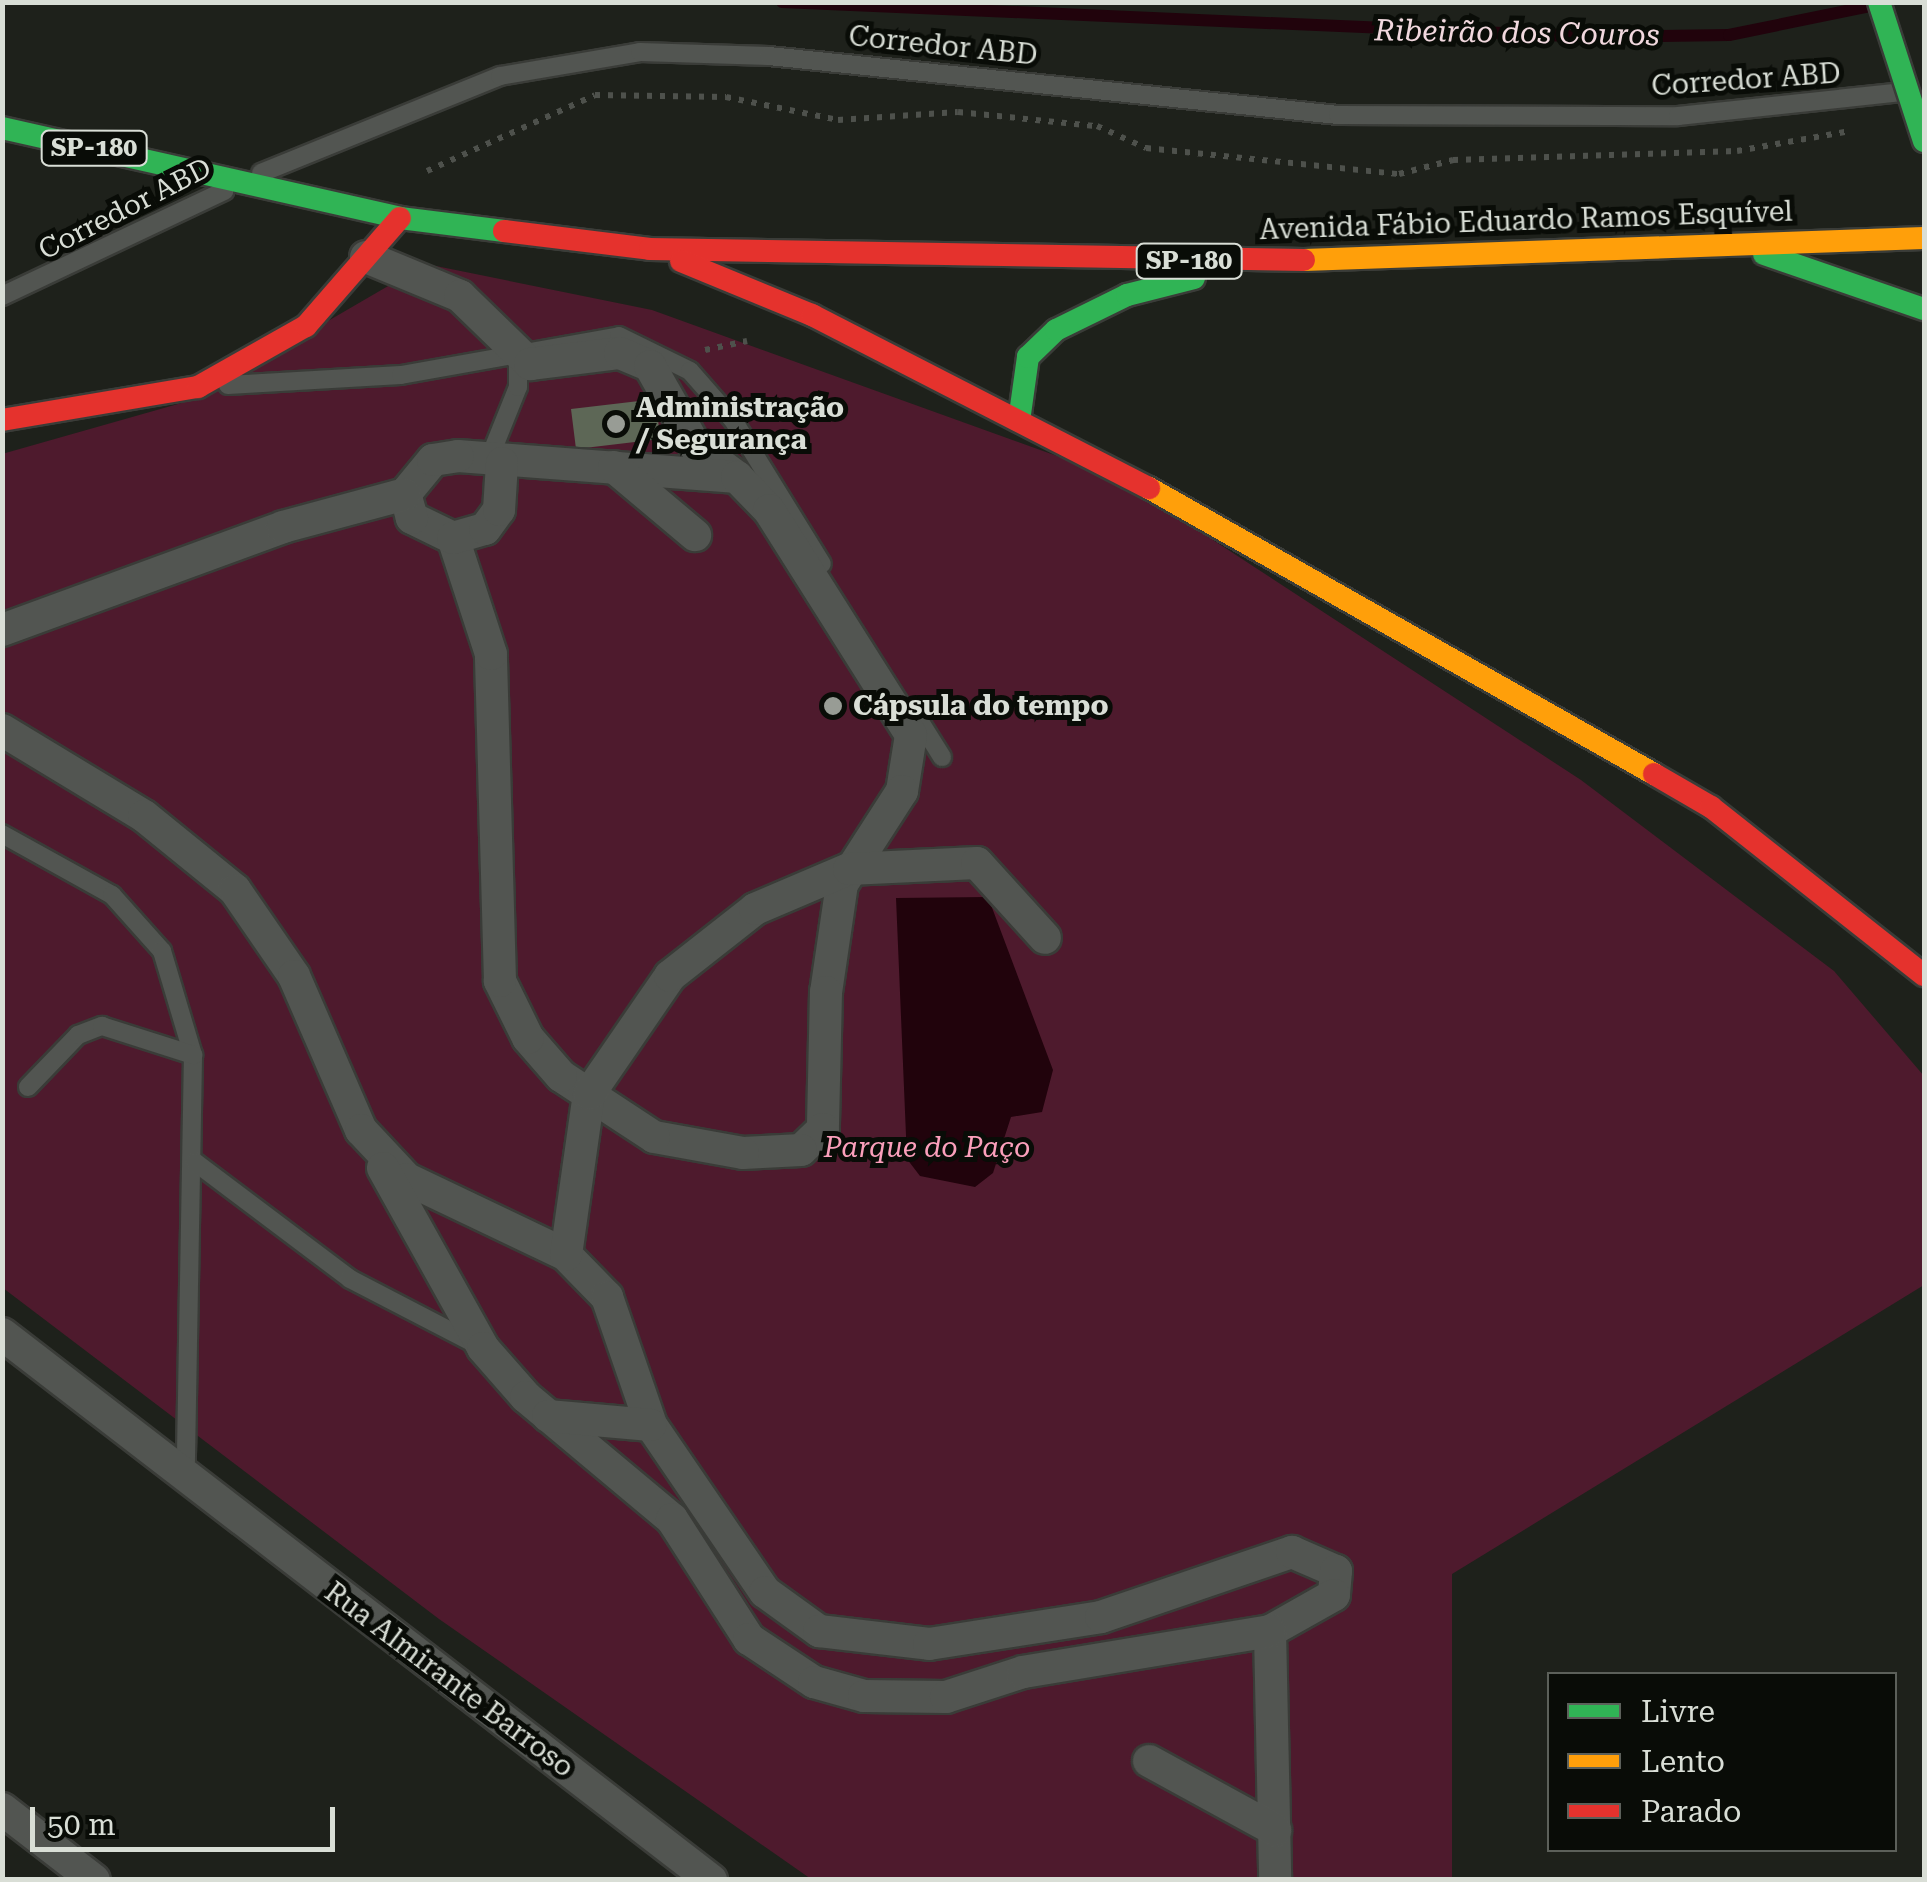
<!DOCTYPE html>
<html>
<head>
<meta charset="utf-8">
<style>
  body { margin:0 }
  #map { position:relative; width:1927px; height:1882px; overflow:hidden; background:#1e211b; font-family:"Roboto Serif",serif }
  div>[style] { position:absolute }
  .green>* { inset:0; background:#4e1a2d }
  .water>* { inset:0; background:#21030c }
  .stream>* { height:12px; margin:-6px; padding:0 6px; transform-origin:6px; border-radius:6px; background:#21030c }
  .building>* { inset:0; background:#5d6756 }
  .path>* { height:6px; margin-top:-3px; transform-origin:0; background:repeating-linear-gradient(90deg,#4e514c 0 5px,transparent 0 13px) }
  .roads { filter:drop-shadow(2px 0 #3a3c38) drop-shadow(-2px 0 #3a3c38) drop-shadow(0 2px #3a3c38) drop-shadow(0 -2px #3a3c38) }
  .lane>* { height:18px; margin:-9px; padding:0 9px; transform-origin:9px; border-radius:9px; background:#525551 }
  .street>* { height:32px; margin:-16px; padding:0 16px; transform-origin:16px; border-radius:16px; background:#525551 }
  .fast>* { height:22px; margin:-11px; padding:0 11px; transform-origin:11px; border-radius:11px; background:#30b455 }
  .slow>* { height:22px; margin:-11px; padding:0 11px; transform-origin:11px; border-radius:11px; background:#ff9f0a }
  .jam>* { height:22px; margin:-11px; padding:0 11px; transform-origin:11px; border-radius:11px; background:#e5322d }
  .bridges { filter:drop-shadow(2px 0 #3a3c38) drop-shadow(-2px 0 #3a3c38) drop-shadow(0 2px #3a3c38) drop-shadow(0 -2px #3a3c38) }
  .fast-bridge>* { height:22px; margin:-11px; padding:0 11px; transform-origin:11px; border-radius:11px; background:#30b455 }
  .dots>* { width:28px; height:28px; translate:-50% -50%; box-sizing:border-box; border:5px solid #090c07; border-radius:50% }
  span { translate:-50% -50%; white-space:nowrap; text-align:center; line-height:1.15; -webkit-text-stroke:10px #090c07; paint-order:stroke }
  .shield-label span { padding:2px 8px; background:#090c07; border:2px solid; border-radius:8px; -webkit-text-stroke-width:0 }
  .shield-label { font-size:25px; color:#d9ded6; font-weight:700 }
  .street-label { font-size:28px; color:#d9ded6 }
  .poi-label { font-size:28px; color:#d9ded6; font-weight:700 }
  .left { translate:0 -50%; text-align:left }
  .park-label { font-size:28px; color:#fb9fbb; font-style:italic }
  .water-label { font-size:30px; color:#f1d8de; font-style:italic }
  .frame { position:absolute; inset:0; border:5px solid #d9ded6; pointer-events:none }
  .legend { position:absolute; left:1547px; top:1672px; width:350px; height:180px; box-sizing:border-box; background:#090c07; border:2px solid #5c605a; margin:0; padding:12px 18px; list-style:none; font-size:30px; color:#d9ded6 }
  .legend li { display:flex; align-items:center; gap:20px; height:50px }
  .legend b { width:50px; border:2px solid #5c605a }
  .scale { position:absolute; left:30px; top:1807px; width:305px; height:45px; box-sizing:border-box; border:5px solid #d9ded6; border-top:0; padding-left:12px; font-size:30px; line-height:35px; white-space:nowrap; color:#d9ded6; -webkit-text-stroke:8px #090c07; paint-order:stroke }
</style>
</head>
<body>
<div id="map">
  <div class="green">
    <div style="clip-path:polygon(426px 264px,652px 310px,1118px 478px,1581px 780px,1834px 971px,1924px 1076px,1924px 1285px,1452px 1574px,1452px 1879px,811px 1879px,439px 1619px,3px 1288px,2px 454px,192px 400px)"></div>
  </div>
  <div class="water">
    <div style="clip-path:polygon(988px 897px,1053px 1070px,1042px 1112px,1011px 1117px,993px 1173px,975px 1187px,920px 1176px,907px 1159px,896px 898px)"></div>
  </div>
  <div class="stream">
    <div style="left:782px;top:2px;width:811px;rotate:2.47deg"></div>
    <div style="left:1592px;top:37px;width:137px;rotate:-0.8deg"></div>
    <div style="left:1729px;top:35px;width:140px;rotate:-11.6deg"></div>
  </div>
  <div class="building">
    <div style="clip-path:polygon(656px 399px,660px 439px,576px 449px,571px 409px)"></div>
  </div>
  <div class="path">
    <div style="left:427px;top:171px;width:184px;rotate:-24.3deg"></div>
    <div style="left:595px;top:95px;width:131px;rotate:0.9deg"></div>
    <div style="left:726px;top:97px;width:114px;rotate:11.6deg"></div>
    <div style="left:838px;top:120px;width:120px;rotate:-3.8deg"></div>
    <div style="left:958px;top:112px;width:140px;rotate:5.8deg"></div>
    <div style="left:1097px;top:126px;width:54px;rotate:24.2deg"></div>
    <div style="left:1146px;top:148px;width:254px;rotate:5.9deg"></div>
    <div style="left:1399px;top:174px;width:56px;rotate:-14.5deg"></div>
    <div style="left:1453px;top:160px;width:284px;rotate:-1.8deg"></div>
    <div style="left:1737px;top:151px;width:115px;rotate:-10deg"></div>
    <div style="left:705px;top:350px;width:43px;rotate:-12.1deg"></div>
  </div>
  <div class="roads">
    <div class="lane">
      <div style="left:261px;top:173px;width:258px;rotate:-22.1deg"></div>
      <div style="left:500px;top:76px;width:142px;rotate:-9.7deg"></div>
      <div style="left:640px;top:52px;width:129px;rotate:1.8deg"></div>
      <div style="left:769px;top:56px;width:572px;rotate:5.92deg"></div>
      <div style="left:1338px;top:115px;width:340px;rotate:0.2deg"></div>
      <div style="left:1678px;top:116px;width:227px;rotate:-6.1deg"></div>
      <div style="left:2px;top:296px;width:246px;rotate:-25.3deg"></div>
      <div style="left:228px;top:385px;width:173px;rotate:-3.3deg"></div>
      <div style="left:401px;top:375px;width:221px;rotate:-10.1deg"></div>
      <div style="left:619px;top:336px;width:79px;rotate:26.2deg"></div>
      <div style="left:690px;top:371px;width:65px;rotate:48.7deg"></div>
      <div style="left:733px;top:420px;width:169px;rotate:58.3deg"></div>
      <div style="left:489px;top:459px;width:78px;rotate:-68.1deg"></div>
      <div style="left:518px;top:387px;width:35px;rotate:-90deg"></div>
      <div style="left:915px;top:714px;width:51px;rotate:57.9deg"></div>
      <div style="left:2px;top:834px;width:126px;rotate:29deg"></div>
      <div style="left:112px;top:895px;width:75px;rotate:48.2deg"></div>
      <div style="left:162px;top:951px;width:109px;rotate:73.4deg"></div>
      <div style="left:193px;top:1055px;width:421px;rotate:91deg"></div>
      <div style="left:28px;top:1087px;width:72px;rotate:-46.1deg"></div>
      <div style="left:78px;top:1035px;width:26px;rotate:-21deg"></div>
      <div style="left:102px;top:1026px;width:96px;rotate:17.7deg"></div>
      <div style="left:195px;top:1162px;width:194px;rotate:37deg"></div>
      <div style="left:350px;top:1279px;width:145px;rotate:27.4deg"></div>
    </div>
    <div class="street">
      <div style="left:366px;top:257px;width:102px;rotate:22.5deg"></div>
      <div style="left:460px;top:296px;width:98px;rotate:44.2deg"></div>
      <div style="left:530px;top:364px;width:91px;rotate:-7deg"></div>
      <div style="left:620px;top:353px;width:33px;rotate:23deg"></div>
      <div style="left:650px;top:366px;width:92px;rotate:60.6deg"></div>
      <div style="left:695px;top:446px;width:52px;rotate:36.4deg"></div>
      <div style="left:458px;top:456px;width:280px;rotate:4.3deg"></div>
      <div style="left:737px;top:477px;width:46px;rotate:45.9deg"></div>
      <div style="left:769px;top:510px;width:266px;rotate:57.7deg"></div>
      <div style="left:911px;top:735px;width:57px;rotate:99.1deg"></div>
      <div style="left:902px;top:791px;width:111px;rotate:122.8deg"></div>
      <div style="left:842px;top:884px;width:109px;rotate:98.4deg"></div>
      <div style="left:826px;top:992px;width:137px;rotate:91.3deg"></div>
      <div style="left:823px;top:1129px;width:30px;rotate:136deg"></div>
      <div style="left:801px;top:1150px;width:58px;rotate:177deg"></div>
      <div style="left:743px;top:1153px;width:90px;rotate:-169.8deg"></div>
      <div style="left:654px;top:1137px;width:111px;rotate:-146.7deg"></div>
      <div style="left:561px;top:1076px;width:50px;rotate:-131deg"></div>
      <div style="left:528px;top:1038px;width:64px;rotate:-116.2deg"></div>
      <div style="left:500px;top:981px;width:327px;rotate:-91.6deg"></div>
      <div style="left:491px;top:654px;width:122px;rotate:-108.1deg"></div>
      <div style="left:453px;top:538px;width:46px;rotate:-154deg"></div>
      <div style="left:412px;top:518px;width:25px;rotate:-106deg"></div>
      <div style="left:405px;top:494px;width:44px;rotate:-50.5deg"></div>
      <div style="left:433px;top:460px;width:25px;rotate:-9deg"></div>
      <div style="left:614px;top:467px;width:106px;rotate:40deg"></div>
      <div style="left:453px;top:538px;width:33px;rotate:-16deg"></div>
      <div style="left:485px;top:529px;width:24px;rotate:-54deg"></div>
      <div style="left:499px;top:510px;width:47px;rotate:-86.3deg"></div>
      <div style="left:2px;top:630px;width:299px;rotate:-20.1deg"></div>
      <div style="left:283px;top:527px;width:126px;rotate:-15.1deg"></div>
      <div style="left:2px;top:730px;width:166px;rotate:31.2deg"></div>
      <div style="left:144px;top:816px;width:117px;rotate:39.1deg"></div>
      <div style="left:235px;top:890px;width:104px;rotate:55.5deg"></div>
      <div style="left:294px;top:976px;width:168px;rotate:66.5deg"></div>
      <div style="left:361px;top:1130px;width:67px;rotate:46.8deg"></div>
      <div style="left:407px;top:1179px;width:176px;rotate:25.5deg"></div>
      <div style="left:566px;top:1255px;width:59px;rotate:45.7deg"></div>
      <div style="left:607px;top:1297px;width:135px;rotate:71deg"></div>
      <div style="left:651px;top:1425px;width:202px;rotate:55.7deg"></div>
      <div style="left:765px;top:1592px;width:67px;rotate:35.8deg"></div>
      <div style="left:819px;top:1631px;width:111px;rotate:6.7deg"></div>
      <div style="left:929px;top:1644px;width:174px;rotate:-8.9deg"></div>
      <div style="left:1101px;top:1617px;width:202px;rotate:-18.8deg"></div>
      <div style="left:1292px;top:1552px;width:48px;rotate:23.4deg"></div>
      <div style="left:1336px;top:1571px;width:24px;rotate:95deg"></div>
      <div style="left:1334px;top:1595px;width:73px;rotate:150.6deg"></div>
      <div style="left:1270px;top:1631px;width:249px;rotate:88.8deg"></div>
      <div style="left:383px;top:1168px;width:206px;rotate:60.9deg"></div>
      <div style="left:483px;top:1348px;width:65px;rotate:48.7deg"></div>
      <div style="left:526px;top:1397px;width:190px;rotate:39.9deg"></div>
      <div style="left:672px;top:1519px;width:143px;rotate:57.3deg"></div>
      <div style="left:749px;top:1639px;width:78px;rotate:33.5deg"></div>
      <div style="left:814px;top:1682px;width:52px;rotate:15.6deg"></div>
      <div style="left:864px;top:1696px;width:82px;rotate:0.7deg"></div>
      <div style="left:946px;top:1697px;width:81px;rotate:-18deg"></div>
      <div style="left:1023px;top:1672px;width:250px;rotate:-9.4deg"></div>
      <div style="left:566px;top:1255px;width:163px;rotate:-81.9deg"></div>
      <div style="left:589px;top:1094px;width:143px;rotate:-55.5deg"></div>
      <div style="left:670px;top:976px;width:108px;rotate:-38.2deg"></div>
      <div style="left:755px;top:909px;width:102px;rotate:-23.1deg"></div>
      <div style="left:849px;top:869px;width:128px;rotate:-2.7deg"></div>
      <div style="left:977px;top:863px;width:101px;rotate:47.8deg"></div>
      <div style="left:2px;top:1334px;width:895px;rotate:37.6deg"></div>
      <div style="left:548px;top:1416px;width:103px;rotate:5deg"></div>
      <div style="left:1149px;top:1761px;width:144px;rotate:28.7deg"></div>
      <div style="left:2px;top:1809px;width:116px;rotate:37.7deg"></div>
    </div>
    <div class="fast">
      <div style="left:2px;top:128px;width:408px;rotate:12.7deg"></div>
      <div style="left:400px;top:218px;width:105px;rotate:7.1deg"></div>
      <div style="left:1764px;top:254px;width:169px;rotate:19deg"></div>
      <div style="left:1019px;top:421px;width:65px;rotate:-82deg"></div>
      <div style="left:1028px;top:357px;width:39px;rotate:-44deg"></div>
      <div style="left:1056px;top:330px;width:79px;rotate:-26.2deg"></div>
      <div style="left:1127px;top:295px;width:69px;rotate:-14.2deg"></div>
    </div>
    <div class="slow">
      <div style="left:1304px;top:260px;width:620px;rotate:-2.03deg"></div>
      <div style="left:1149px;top:488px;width:580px;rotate:29.52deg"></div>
    </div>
    <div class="jam">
      <div style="left:504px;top:231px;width:147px;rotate:7deg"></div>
      <div style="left:650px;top:249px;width:654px;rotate:0.96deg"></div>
      <div style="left:681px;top:261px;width:142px;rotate:22.4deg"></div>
      <div style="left:812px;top:315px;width:379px;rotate:27.2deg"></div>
      <div style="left:2px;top:420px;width:199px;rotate:-9.6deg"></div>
      <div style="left:198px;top:387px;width:124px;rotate:-29.5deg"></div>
      <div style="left:306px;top:326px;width:143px;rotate:-49deg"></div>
      <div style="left:1654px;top:774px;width:66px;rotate:30.1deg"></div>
      <div style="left:1711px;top:807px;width:271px;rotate:38.3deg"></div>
    </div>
  </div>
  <div class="bridges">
    <div class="fast-bridge">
      <div style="left:1879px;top:2px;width:146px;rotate:72.1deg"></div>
    </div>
  </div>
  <div class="dots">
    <div style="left:616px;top:424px;background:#989c95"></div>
    <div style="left:833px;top:706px;background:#989c95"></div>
  </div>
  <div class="shield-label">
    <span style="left:94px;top:148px">SP-180</span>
    <span style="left:1189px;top:261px">SP-180</span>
  </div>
  <div class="street-label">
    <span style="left:943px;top:46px;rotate:6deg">Corredor ABD</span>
    <span style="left:1746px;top:80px;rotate:-4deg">Corredor ABD</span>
    <span style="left:125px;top:209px;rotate:-27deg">Corredor ABD</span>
    <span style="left:1526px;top:221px;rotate:-2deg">Avenida Fábio Eduardo Ramos Esquível</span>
    <span style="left:449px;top:1680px;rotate:37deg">Rua Almirante Barroso</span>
  </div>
  <div class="poi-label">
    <span class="left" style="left:636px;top:424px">Administração<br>/ Segurança</span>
    <span class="left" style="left:853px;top:706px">Cápsula do tempo</span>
  </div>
  <div class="park-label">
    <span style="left:927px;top:1148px">Parque do Paço</span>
  </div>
  <div class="water-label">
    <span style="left:1517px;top:33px;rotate:1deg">Ribeirão dos Couros</span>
  </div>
  <div class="frame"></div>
  <ul class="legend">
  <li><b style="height:12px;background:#30b455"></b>Livre</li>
  <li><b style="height:12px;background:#ff9f0a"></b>Lento</li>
  <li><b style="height:12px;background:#e5322d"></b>Parado</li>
  </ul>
  <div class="scale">50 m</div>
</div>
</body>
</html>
